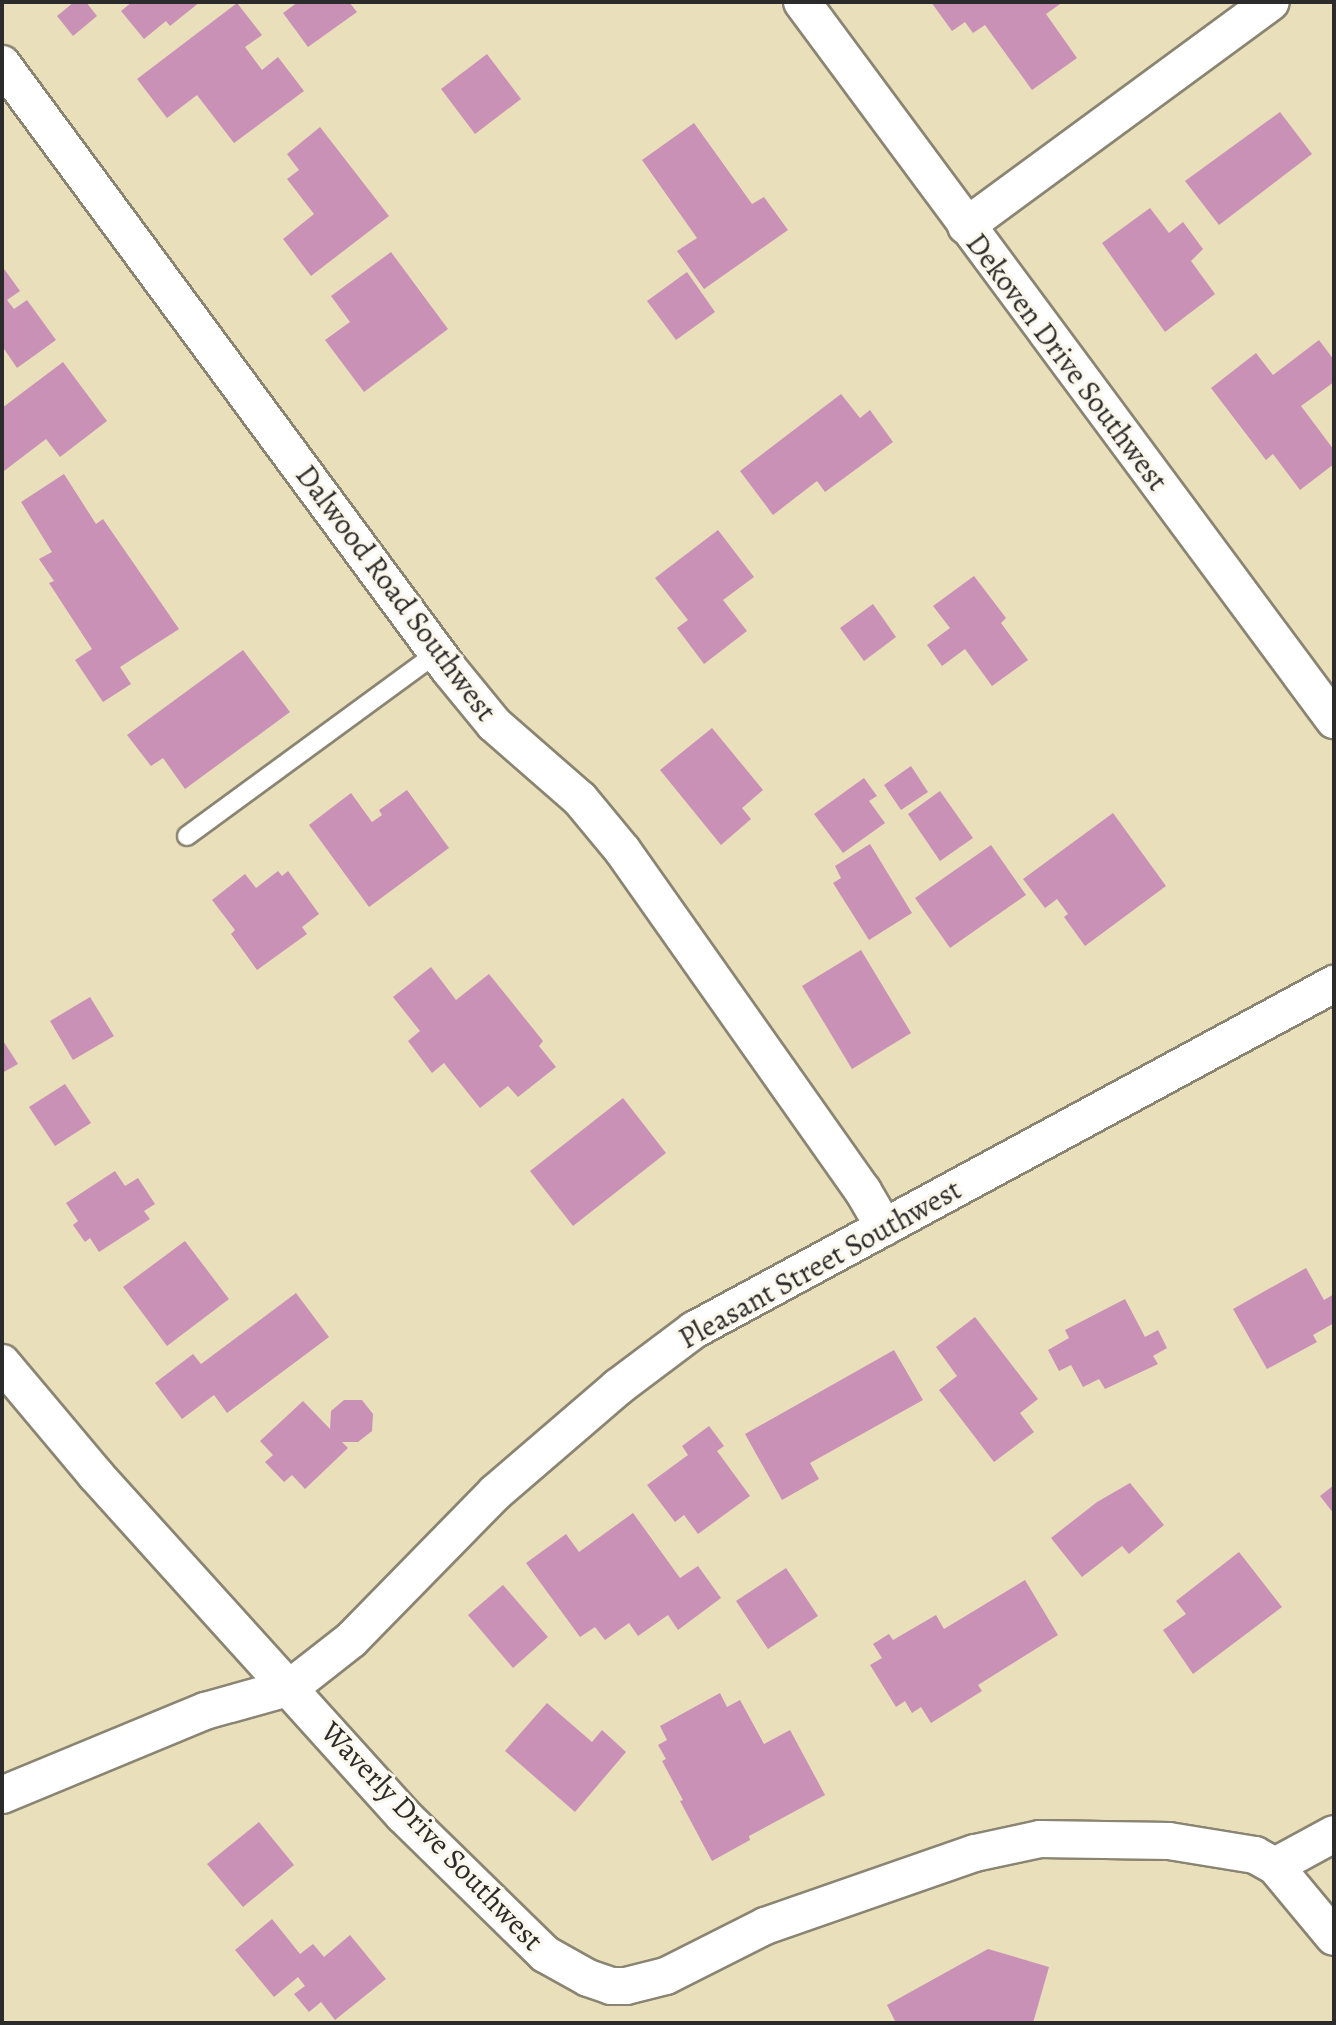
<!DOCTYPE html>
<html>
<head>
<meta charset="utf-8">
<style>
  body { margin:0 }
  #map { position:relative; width:1336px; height:2025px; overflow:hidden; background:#e9dfbb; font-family:Alegreya,serif }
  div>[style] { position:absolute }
  .building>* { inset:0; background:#ca91b7 }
  .roads { filter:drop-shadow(2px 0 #8a8573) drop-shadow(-2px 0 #8a8573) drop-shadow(0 2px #8a8573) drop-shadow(0 -2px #8a8573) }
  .service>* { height:18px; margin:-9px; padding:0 9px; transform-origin:9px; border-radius:9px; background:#fff }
  .minor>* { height:36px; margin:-18px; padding:0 18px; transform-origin:18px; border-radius:18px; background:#fff }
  span { translate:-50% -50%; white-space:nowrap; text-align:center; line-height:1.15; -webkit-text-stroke:6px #fbf7ec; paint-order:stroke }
  .street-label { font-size:30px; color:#2b2b2b }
  .frame { position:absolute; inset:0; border:4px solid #2b2b2b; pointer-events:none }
</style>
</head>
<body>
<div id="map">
  <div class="building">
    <div style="clip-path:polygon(74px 2px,86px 2px,97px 16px,73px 36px,57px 16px)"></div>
    <div style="clip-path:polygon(132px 2px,200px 2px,170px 26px,166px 21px,144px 39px,121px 11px)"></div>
    <div style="clip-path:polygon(298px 2px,349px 2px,357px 12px,308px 47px,283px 13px)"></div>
    <div style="clip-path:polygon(931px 2px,1063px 2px,1046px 14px,1077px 58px,1032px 90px,985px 25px,973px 33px,965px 22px,952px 31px)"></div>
    <div style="clip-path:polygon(237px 3px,262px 35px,245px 47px,262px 70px,278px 57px,304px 91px,234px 143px,197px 95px,167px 118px,137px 79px)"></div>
    <div style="clip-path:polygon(487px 54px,521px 99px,475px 134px,441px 89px)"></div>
    <div style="clip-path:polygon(1280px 112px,1312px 154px,1219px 225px,1185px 181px)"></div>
    <div style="clip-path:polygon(694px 123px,752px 204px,764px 197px,788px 230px,704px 289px,677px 251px,697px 238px,642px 160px)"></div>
    <div style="clip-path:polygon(320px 127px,389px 216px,311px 276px,283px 239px,314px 214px,287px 179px,299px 170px,287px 154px)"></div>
    <div style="clip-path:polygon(1150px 208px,1169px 233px,1183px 222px,1203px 249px,1191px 261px,1215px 294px,1165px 332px,1102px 243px)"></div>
    <div style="clip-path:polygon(391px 252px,448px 329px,364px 392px,325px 340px,350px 322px,331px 296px)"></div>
    <div style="clip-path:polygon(2px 266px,20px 291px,7px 300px,14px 309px,27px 300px,56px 340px,17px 368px,2px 346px)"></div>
    <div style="clip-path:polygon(687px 272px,715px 312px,676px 340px,647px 301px)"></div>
    <div style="clip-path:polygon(1319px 340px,1334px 360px,1334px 382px,1301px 406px,1334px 450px,1334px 464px,1300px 490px,1273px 454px,1266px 460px,1211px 388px,1256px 353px,1273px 375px)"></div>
    <div style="clip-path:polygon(63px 362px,107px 421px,60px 457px,46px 439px,4px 471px,2px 408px)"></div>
    <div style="clip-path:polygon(841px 394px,860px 418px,870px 410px,893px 442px,825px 492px,817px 481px,773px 515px,740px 471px)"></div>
    <div style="clip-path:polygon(64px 474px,96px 524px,103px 519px,179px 629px,120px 667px,131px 684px,103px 702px,75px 660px,92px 649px,49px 583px,54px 581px,39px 559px,52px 552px,21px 502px)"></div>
    <div style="clip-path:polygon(718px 530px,754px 577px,723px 600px,747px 631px,704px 664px,677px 628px,688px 620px,655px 578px)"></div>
    <div style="clip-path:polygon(974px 576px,1006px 618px,1001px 623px,1028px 660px,992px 686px,965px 649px,942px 666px,927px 645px,950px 628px,933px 606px)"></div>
    <div style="clip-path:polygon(873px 604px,896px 637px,864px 661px,840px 628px)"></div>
    <div style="clip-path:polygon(243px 650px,290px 712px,185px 789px,163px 758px,151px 766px,127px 735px)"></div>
    <div style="clip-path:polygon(712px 728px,763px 790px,742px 808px,751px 819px,721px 845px,660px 770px)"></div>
    <div style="clip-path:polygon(911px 766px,928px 792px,901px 810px,884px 785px)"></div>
    <div style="clip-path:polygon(864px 778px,877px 796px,869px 801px,885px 823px,843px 853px,814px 814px)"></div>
    <div style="clip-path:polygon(407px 790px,449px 848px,369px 907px,309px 825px,351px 793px,372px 822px,382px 815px,379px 810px)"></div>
    <div style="clip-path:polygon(940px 791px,973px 838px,940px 861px,908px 814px)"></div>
    <div style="clip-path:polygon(1113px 813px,1166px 886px,1085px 946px,1064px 917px,1068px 914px,1057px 899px,1045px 908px,1023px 879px)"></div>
    <div style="clip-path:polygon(870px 844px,912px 913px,869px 940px,833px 883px,841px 878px,835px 866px)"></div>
    <div style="clip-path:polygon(991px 845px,1026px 895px,950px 948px,915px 898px)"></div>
    <div style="clip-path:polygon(278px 871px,282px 876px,288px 871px,319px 914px,302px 927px,307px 934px,257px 970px,231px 934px,235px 930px,212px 900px,245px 874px,256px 888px)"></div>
    <div style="clip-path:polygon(861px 950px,911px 1033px,852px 1069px,802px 986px)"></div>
    <div style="clip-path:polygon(431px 967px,456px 1000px,489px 974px,543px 1041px,539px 1046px,556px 1067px,518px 1097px,508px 1086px,480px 1108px,444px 1063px,432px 1073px,408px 1041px,420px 1031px,393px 997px)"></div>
    <div style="clip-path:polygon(90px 997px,114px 1036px,73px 1060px,50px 1021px)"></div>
    <div style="clip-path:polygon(2px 1039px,18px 1064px,2px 1073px)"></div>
    <div style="clip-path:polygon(65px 1084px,91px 1123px,55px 1146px,29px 1107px)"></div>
    <div style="clip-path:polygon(623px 1098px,666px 1153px,573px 1226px,530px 1171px)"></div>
    <div style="clip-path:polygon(115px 1171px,125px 1186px,138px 1178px,155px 1204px,144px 1211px,150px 1219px,99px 1252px,90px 1238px,85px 1242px,73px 1225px,78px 1221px,66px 1203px)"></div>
    <div style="clip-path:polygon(185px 1241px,229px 1299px,167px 1346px,123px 1287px)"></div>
    <div style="clip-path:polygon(1306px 1268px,1324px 1300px,1334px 1294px,1334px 1323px,1313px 1335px,1317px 1342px,1267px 1369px,1233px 1309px)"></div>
    <div style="clip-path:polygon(296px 1293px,329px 1337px,227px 1413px,214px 1395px,182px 1419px,155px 1383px,193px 1354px,201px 1364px)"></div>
    <div style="clip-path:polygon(1125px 1299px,1145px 1337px,1158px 1330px,1167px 1348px,1153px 1356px,1158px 1364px,1105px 1389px,1099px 1379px,1083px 1387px,1071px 1365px,1059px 1371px,1048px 1350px,1069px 1338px,1065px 1330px)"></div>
    <div style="clip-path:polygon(975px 1317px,1038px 1399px,1020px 1413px,1034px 1432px,994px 1462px,939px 1390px,957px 1376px,936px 1347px)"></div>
    <div style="clip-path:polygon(894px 1350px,923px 1400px,810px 1463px,819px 1479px,782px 1500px,745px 1434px)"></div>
    <div style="clip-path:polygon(344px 1400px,362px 1400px,373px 1414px,372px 1431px,358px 1442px,342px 1442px,348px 1448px,305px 1489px,292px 1475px,284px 1482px,265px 1462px,273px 1455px,260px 1441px,303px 1401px,330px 1429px,331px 1411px)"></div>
    <div style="clip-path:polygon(709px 1426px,724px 1446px,717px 1451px,750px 1496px,698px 1534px,684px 1515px,675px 1522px,647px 1485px,688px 1455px,682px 1446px)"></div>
    <div style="clip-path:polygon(1130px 1483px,1164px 1525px,1129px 1554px,1122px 1546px,1082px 1577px,1051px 1538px,1097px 1502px)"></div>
    <div style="clip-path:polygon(1334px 1485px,1334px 1514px,1320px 1496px)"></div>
    <div style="clip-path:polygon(633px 1513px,680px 1578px,698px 1566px,721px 1598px,678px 1630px,668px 1615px,638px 1636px,629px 1623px,605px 1640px,595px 1627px,580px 1637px,526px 1563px,566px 1534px,579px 1552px)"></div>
    <div style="clip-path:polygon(1239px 1552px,1282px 1607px,1193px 1674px,1163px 1630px,1186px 1614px,1176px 1601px)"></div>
    <div style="clip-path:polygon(786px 1568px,818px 1616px,768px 1649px,736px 1601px)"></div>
    <div style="clip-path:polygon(1025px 1580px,1058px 1635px,978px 1685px,982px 1691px,931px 1723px,921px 1707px,912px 1713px,905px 1701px,896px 1707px,870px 1665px,882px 1658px,873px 1644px,889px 1634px,893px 1640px,936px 1615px,944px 1629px)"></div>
    <div style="clip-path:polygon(503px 1585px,548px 1637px,513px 1668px,468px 1615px)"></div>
    <div style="clip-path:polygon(720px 1693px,727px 1707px,740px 1700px,764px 1744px,790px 1730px,825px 1795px,749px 1836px,750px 1840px,712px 1861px,680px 1801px,683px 1800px,662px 1761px,666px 1759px,658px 1745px,667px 1740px,660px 1726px)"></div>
    <div style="clip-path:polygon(547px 1703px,592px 1742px,602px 1730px,626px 1752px,575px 1812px,505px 1751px)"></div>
    <div style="clip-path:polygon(259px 1822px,294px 1865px,243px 1907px,207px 1864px)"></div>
    <div style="clip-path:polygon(272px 1919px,300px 1954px,313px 1944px,324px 1957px,350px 1935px,386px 1979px,335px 2020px,321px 2002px,309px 2012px,294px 1994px,305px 1986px,298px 1977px,274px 1997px,235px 1950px)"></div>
    <div style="clip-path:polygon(988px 1949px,1049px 1967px,1033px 2023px,896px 2023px,887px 2005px)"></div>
  </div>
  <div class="roads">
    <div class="service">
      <div style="left:187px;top:836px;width:310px;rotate:-36.2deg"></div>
    </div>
    <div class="minor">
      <div style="left:802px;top:2px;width:894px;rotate:53.46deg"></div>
      <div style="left:2px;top:64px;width:752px;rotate:53.54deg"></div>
      <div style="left:449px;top:669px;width:71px;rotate:50.7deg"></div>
      <div style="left:494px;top:724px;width:114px;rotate:41.1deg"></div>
      <div style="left:580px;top:799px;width:67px;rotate:50.4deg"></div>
      <div style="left:623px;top:851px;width:416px;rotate:54.8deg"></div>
      <div style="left:863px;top:1191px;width:42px;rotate:59.7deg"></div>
      <div style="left:966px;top:226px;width:378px;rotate:-36.3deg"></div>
      <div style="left:2px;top:1363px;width:145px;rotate:50deg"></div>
      <div style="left:95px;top:1474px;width:460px;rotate:47.9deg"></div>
      <div style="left:403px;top:1815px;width:199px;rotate:44.4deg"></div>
      <div style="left:545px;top:1954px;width:49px;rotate:29.2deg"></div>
      <div style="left:588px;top:1978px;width:24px;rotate:19deg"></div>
      <div style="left:611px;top:1986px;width:15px"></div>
      <div style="left:626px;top:1986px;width:41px;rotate:-14deg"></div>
      <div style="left:666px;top:1976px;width:111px;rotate:-26.8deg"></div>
      <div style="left:765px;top:1926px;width:222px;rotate:-19.2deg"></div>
      <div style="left:975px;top:1853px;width:66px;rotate:-12.2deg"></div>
      <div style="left:1040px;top:1839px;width:129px;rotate:0.9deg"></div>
      <div style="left:1169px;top:1841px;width:87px;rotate:9.2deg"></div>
      <div style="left:1255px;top:1855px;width:23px;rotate:29deg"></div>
      <div style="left:1275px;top:1866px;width:92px;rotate:50.3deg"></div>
      <div style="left:2px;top:1795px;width:220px;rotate:-22.5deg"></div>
      <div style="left:205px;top:1711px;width:89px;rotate:-15.6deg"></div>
      <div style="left:291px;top:1687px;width:76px;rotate:-38.1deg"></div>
      <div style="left:351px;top:1640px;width:207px;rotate:-45.6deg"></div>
      <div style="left:496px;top:1492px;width:161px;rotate:-40.7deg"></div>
      <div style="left:618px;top:1387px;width:95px;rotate:-36.9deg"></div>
      <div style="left:694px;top:1330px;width:728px;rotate:-28.4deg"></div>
      <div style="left:1275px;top:1866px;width:67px;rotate:-28.5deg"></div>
    </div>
  </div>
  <div class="street-label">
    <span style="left:1067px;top:362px;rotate:53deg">Dekoven Drive Southwest</span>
    <span style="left:396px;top:593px;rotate:53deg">Dalwood Road Southwest</span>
    <span style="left:820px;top:1264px;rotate:-29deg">Pleasant Street Southwest</span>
    <span style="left:432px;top:1836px;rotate:46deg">Waverly Drive Southwest</span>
  </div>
  <div class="frame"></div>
</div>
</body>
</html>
